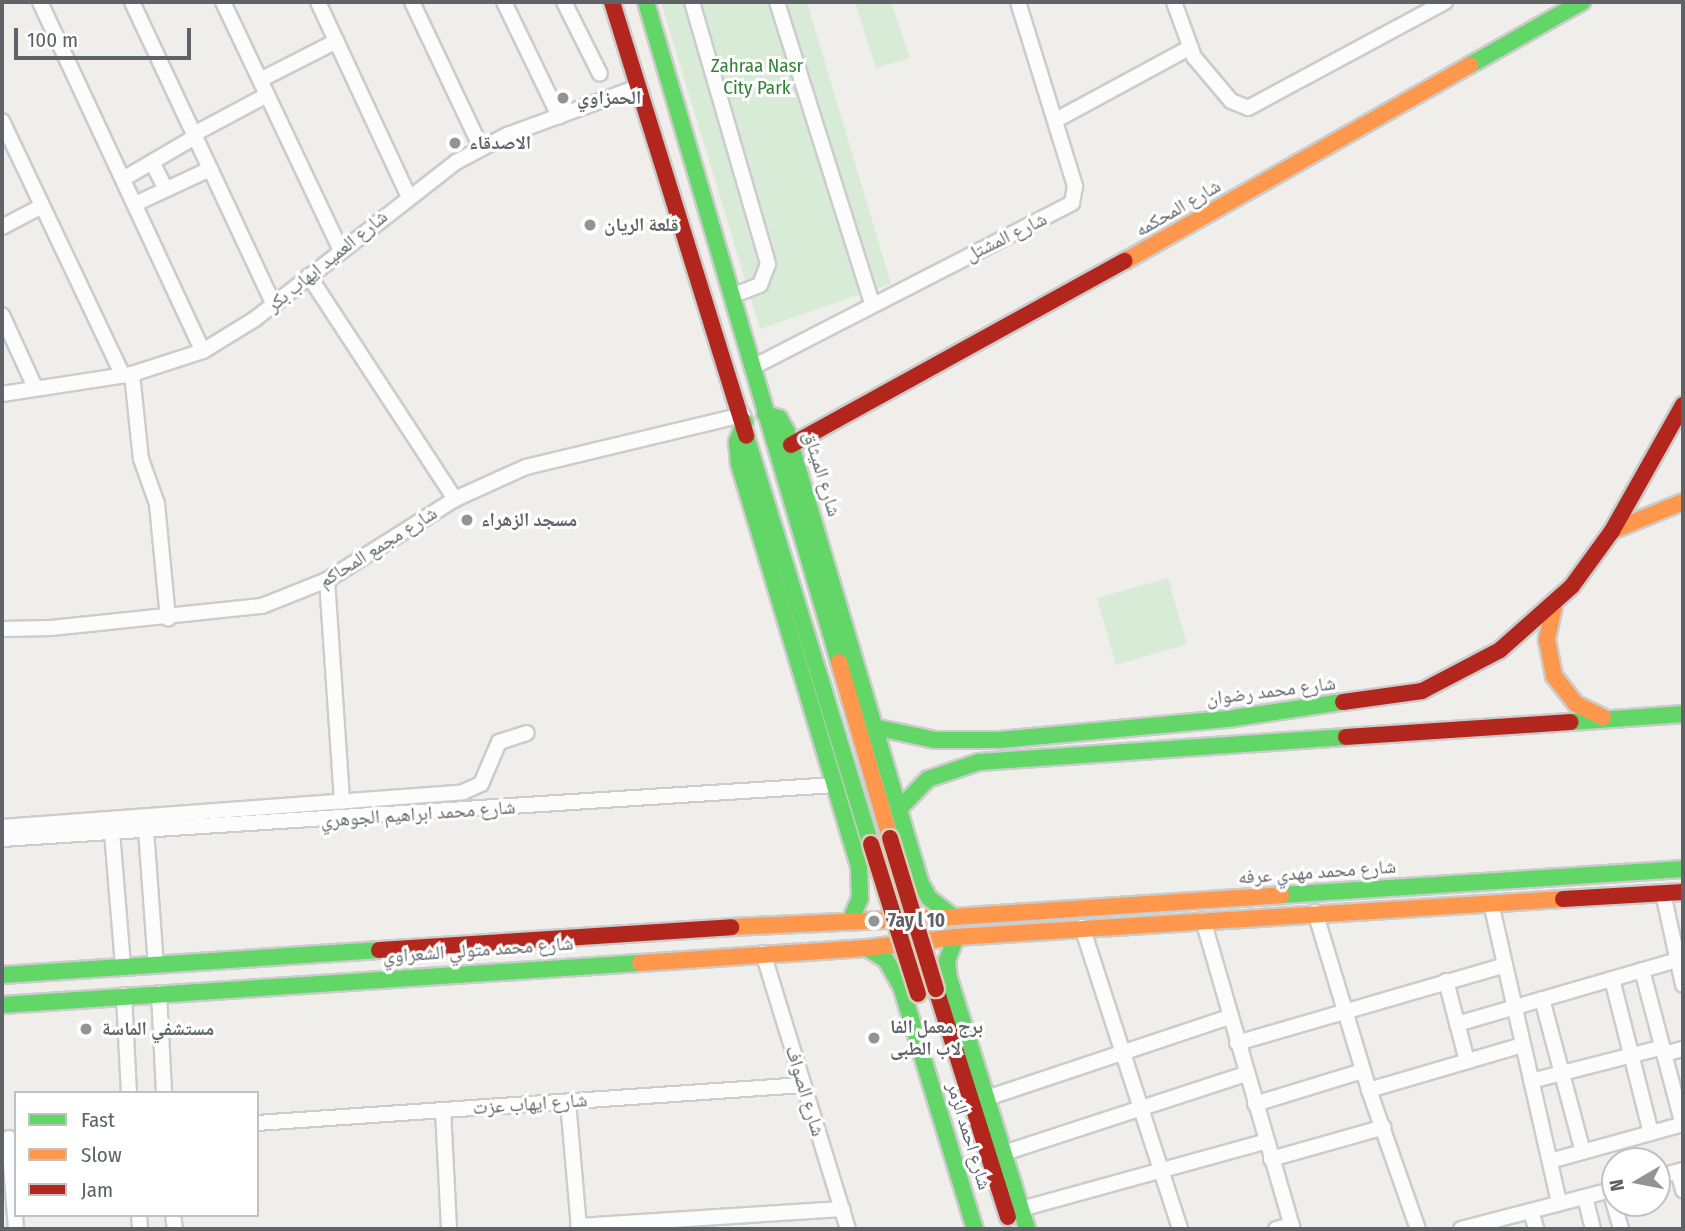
<!DOCTYPE html>
<html>
<head>
<meta charset="utf-8">
<style>
  body { margin:0 }
  #map { position:relative; width:1685px; height:1231px; overflow:hidden; background:#efeeea; font-family:"Fira Sans Condensed","Noto Naskh Arabic",sans-serif }
  div>[style] { position:absolute }
  .green>* { inset:0; background:#d8ebd6 }
  .roads { filter:drop-shadow(2px 0 #cbcccc) drop-shadow(-2px 0 #cbcccc) drop-shadow(0 2px #cbcccc) drop-shadow(0 -2px #cbcccc) }
  .street>* { height:14px; margin:-7px; padding:0 7px; transform-origin:7px; border-radius:7px; background:#fdfcfc }
  .fast>* { height:16px; margin:-8px; padding:0 8px; transform-origin:8px; border-radius:8px; background:#63d668 }
  .slow>* { height:16px; margin:-8px; padding:0 8px; transform-origin:8px; border-radius:8px; background:#ff974d }
  .jam>* { height:16px; margin:-8px; padding:0 8px; transform-origin:8px; border-radius:8px; background:#b3261e }
  .bridges { filter:drop-shadow(2px 0 #d7ceb8) drop-shadow(-2px 0 #d7ceb8) drop-shadow(0 2px #d7ceb8) drop-shadow(0 -2px #d7ceb8) }
  .jam-bridge>* { height:16px; margin:-8px; padding:0 8px; transform-origin:8px; border-radius:8px; background:#b3261e }
  .dots>* { width:19px; height:19px; translate:-50% -50%; box-sizing:border-box; border:4px solid #fff; border-radius:50% }
  span { translate:-50% -50%; white-space:nowrap; text-align:center; line-height:1.15; -webkit-text-stroke:6px #fff; paint-order:stroke }
  .park-label { font-size:19px; color:#348238 }
  .poi-label { font-size:19px; color:#5f6368; font-weight:700 }
  .left { translate:0 -50%; text-align:left }
  .street-label { font-size:19px; color:#5f6368 }
  .frame { position:absolute; inset:0; border:4px solid #5f6368; pointer-events:none }
  .legend { position:absolute; left:14px; top:1091px; width:245px; height:126px; box-sizing:border-box; background:#fff; border:2px solid #bfc1c3; margin:0; padding:9px 12px; list-style:none; font-size:21px; color:#5f6368 }
  .legend li { display:flex; align-items:center; gap:14px; height:35px }
  .legend b { width:35px; border:2px solid #bfc1c3 }
  .north { position:absolute; left:1601px; top:1147px; width:70px; height:70px; box-sizing:border-box; background:#fff; border:2px solid #bfc1c3; border-radius:50%; rotate:260deg; font-size:19px; font-weight:700; line-height:28px; text-align:center; color:#5f6368 }
  .north::after { content:''; display:block; margin:auto; width:24px; height:32px; background:#919496; clip-path:polygon(50% 0,100% 100%,50% 72%,0 100%) }
  .scale { position:absolute; left:14px; top:28px; width:177px; height:32px; box-sizing:border-box; border:4px solid #5f6368; border-top:0; padding-left:9px; font-size:21px; line-height:24px; white-space:nowrap; color:#5f6368; -webkit-text-stroke:5px #fff; paint-order:stroke }
</style>
</head>
<body>
<div id="map">
  <div class="green">
    <div style="clip-path:polygon(661px 2px,807px 2px,891px 284px,760px 329px)"></div>
    <div style="clip-path:polygon(855px 2px,891px 2px,910px 58px,876px 68px)"></div>
    <div style="clip-path:polygon(1168px 578px,1187px 644px,1116px 665px,1097px 598px)"></div>
  </div>
  <div class="roads">
    <div class="street">
      <div style="left:40px;top:2px;width:385px;rotate:65deg"></div>
      <div style="left:132px;top:2px;width:335px;rotate:64.9deg"></div>
      <div style="left:223px;top:2px;width:275px;rotate:64.6deg"></div>
      <div style="left:318px;top:2px;width:213px;rotate:65deg"></div>
      <div style="left:412px;top:2px;width:161px;rotate:64.6deg"></div>
      <div style="left:504px;top:2px;width:127px;rotate:64.2deg"></div>
      <div style="left:564px;top:2px;width:80px;rotate:63.4deg"></div>
      <div style="left:692px;top:2px;width:273px;rotate:73.8deg"></div>
      <div style="left:768px;top:264px;width:22px;rotate:111deg"></div>
      <div style="left:760px;top:285px;width:30px;rotate:159deg"></div>
      <div style="left:777px;top:2px;width:316px;rotate:72.5deg"></div>
      <div style="left:1174px;top:2px;width:59px;rotate:70deg"></div>
      <div style="left:1194px;top:57px;width:57px;rotate:49.9deg"></div>
      <div style="left:1231px;top:101px;width:18px;rotate:22deg"></div>
      <div style="left:1248px;top:108px;width:224px;rotate:-28.3deg"></div>
      <div style="left:260px;top:80px;width:86px;rotate:-26.9deg"></div>
      <div style="left:1056px;top:120px;width:151px;rotate:-28.4deg"></div>
      <div style="left:2px;top:121px;width:282px;rotate:64.6deg"></div>
      <div style="left:194px;top:134px;width:83px;rotate:-28.1deg"></div>
      <div style="left:152px;top:162px;width:30px;rotate:63deg"></div>
      <div style="left:123px;top:179px;width:83px;rotate:-30.3deg"></div>
      <div style="left:135px;top:204px;width:83px;rotate:-25deg"></div>
      <div style="left:2px;top:227px;width:45px;rotate:-27.7deg"></div>
      <div style="left:309px;top:276px;width:267px;rotate:56.8deg"></div>
      <div style="left:2px;top:315px;width:79px;rotate:65.4deg"></div>
      <div style="left:753px;top:367px;width:359px;rotate:-27.2deg"></div>
      <div style="left:1072px;top:203px;width:17px;rotate:-80deg"></div>
      <div style="left:1075px;top:186px;width:193px;rotate:-107.2deg"></div>
      <div style="left:132px;top:374px;width:85px;rotate:84deg"></div>
      <div style="left:141px;top:459px;width:48px;rotate:70.4deg"></div>
      <div style="left:157px;top:504px;width:115px;rotate:84.5deg"></div>
      <div style="left:2px;top:394px;width:132px;rotate:-8.7deg"></div>
      <div style="left:132px;top:374px;width:75px;rotate:-17.9deg"></div>
      <div style="left:203px;top:351px;width:61px;rotate:-31.6deg"></div>
      <div style="left:255px;top:319px;width:255px;rotate:-38deg"></div>
      <div style="left:456px;top:162px;width:58px;rotate:-27.9deg"></div>
      <div style="left:507px;top:135px;width:140px;rotate:-20.1deg"></div>
      <div style="left:327px;top:580px;width:222px;rotate:86.1deg"></div>
      <div style="left:2px;top:629px;width:49px;rotate:-1.2deg"></div>
      <div style="left:51px;top:628px;width:212px;rotate:-6deg"></div>
      <div style="left:262px;top:606px;width:70px;rotate:-21.8deg"></div>
      <div style="left:327px;top:580px;width:151px;rotate:-32.3deg"></div>
      <div style="left:455px;top:499px;width:78px;rotate:-24.3deg"></div>
      <div style="left:526px;top:467px;width:223px;rotate:-13.5deg"></div>
      <div style="left:2px;top:827px;width:462px;rotate:-4.3deg"></div>
      <div style="left:463px;top:792px;width:20px;rotate:-24deg"></div>
      <div style="left:481px;top:784px;width:46px;rotate:-66.8deg"></div>
      <div style="left:499px;top:742px;width:29px;rotate:-18deg"></div>
      <div style="left:146px;top:830px;width:135px;rotate:85.8deg"></div>
      <div style="left:112px;top:832px;width:135px;rotate:85.3deg"></div>
      <div style="left:2px;top:839px;width:834px;rotate:-3.71deg"></div>
      <div style="left:1663px;top:893px;width:94px;rotate:77.7deg"></div>
      <div style="left:1491px;top:903px;width:308px;rotate:77.2deg"></div>
      <div style="left:1315px;top:912px;width:186px;rotate:73.1deg"></div>
      <div style="left:1369px;top:1090px;width:147px;rotate:70.6deg"></div>
      <div style="left:1203px;top:920px;width:322px;rotate:73.8deg"></div>
      <div style="left:1082px;top:927px;width:318px;rotate:72deg"></div>
      <div style="left:763px;top:953px;width:289px;rotate:72.9deg"></div>
      <div style="left:1642px;top:970px;width:160px;rotate:75.2deg"></div>
      <div style="left:1612px;top:979px;width:159px;rotate:75.8deg"></div>
      <div style="left:1446px;top:981px;width:83px;rotate:75.3deg"></div>
      <div style="left:159px;top:993px;width:100px;rotate:87.1deg"></div>
      <div style="left:124px;top:995px;width:98px;rotate:87.1deg"></div>
      <div style="left:1542px;top:999px;width:158px;rotate:75deg"></div>
      <div style="left:1457px;top:1024px;width:229px;rotate:-16.2deg"></div>
      <div style="left:1237px;top:1043px;width:279px;rotate:-16.2deg"></div>
      <div style="left:1664px;top:1054px;width:20px;rotate:-15deg"></div>
      <div style="left:1531px;top:1081px;width:136px;rotate:-14.4deg"></div>
      <div style="left:1369px;top:1090px;width:160px;rotate:-16.3deg"></div>
      <div style="left:987px;top:1098px;width:255px;rotate:-18.5deg"></div>
      <div style="left:568px;top:1102px;width:127px;rotate:85deg"></div>
      <div style="left:1255px;top:1104px;width:112px;rotate:-17.1deg"></div>
      <div style="left:443px;top:1110px;width:119px;rotate:87.1deg"></div>
      <div style="left:257px;top:1123px;width:547px;rotate:-3.98deg"></div>
      <div style="left:9px;top:1138px;width:91px;rotate:85.6deg"></div>
      <div style="left:1004px;top:1153px;width:255px;rotate:-18.1deg"></div>
      <div style="left:1271px;top:1159px;width:117px;rotate:-15.8deg"></div>
      <div style="left:1550px;top:1161px;width:138px;rotate:-15.5deg"></div>
      <div style="left:1678px;top:1172px;width:19px;rotate:74deg"></div>
      <div style="left:1657px;top:1177px;width:27px;rotate:-15deg"></div>
      <div style="left:1610px;top:1190px;width:41px;rotate:74.2deg"></div>
      <div style="left:1585px;top:1197px;width:33px;rotate:76deg"></div>
      <div style="left:1021px;top:1209px;width:253px;rotate:-15.4deg"></div>
      <div style="left:1531px;top:1211px;width:19px;rotate:74deg"></div>
      <div style="left:139px;top:1215px;width:14px;rotate:86deg"></div>
      <div style="left:173px;top:1215px;width:14px;rotate:82deg"></div>
      <div style="left:578px;top:1226px;width:265px;rotate:-3.7deg"></div>
      <div style="left:1276px;top:1229px;width:16px;rotate:-14deg"></div>
      <div style="left:1461px;top:1229px;width:159px;rotate:-14.6deg"></div>
    </div>
    <div class="fast">
      <div style="left:646px;top:2px;width:688px;rotate:73.7deg"></div>
      <div style="left:1470px;top:65px;width:129px;rotate:-29.4deg"></div>
      <div style="left:765px;top:414px;width:15px;rotate:16deg"></div>
      <div style="left:779px;top:418px;width:16px;rotate:60deg"></div>
      <div style="left:787px;top:432px;width:471px;rotate:73.5deg"></div>
      <div style="left:921px;top:884px;width:16px;rotate:60deg"></div>
      <div style="left:929px;top:898px;width:31px;rotate:38deg"></div>
      <div style="left:745px;top:422px;width:22px;rotate:112deg"></div>
      <div style="left:737px;top:442px;width:22px;rotate:85deg"></div>
      <div style="left:739px;top:464px;width:420px;rotate:73.4deg"></div>
      <div style="left:859px;top:867px;width:31px;rotate:88deg"></div>
      <div style="left:860px;top:898px;width:23px;rotate:113deg"></div>
      <div style="left:746px;top:436px;width:427px;rotate:73deg"></div>
      <div style="left:1571px;top:722px;width:112px;rotate:-4.1deg"></div>
      <div style="left:874px;top:727px;width:62px;rotate:12deg"></div>
      <div style="left:935px;top:740px;width:64px"></div>
      <div style="left:999px;top:740px;width:236px;rotate:-5.3deg"></div>
      <div style="left:1234px;top:718px;width:110px;rotate:-8.4deg"></div>
      <div style="left:899px;top:809px;width:42px;rotate:-46deg"></div>
      <div style="left:928px;top:779px;width:54px;rotate:-18.4deg"></div>
      <div style="left:979px;top:762px;width:368px;rotate:-3.9deg"></div>
      <div style="left:1281px;top:895px;width:403px;rotate:-3.7deg"></div>
      <div style="left:956px;top:937px;width:25px;rotate:111deg"></div>
      <div style="left:947px;top:960px;width:18px;rotate:84deg"></div>
      <div style="left:949px;top:978px;width:263px;rotate:72.7deg"></div>
      <div style="left:867px;top:948px;width:22px;rotate:32deg"></div>
      <div style="left:886px;top:960px;width:30px;rotate:60deg"></div>
      <div style="left:901px;top:986px;width:254px;rotate:73.1deg"></div>
      <div style="left:2px;top:975px;width:378px;rotate:-3.8deg"></div>
      <div style="left:2px;top:1005px;width:639px;rotate:-3.77deg"></div>
    </div>
    <div class="slow">
      <div style="left:1125px;top:261px;width:397px;rotate:-29.6deg"></div>
      <div style="left:1614px;top:530px;width:74px;rotate:-22.1deg"></div>
      <div style="left:1554px;top:606px;width:35px;rotate:102deg"></div>
      <div style="left:1547px;top:640px;width:37px;rotate:79deg"></div>
      <div style="left:1554px;top:676px;width:36px;rotate:52deg"></div>
      <div style="left:1576px;top:704px;width:30px;rotate:26deg"></div>
      <div style="left:839px;top:662px;width:183px;rotate:73.8deg"></div>
      <div style="left:953px;top:917px;width:329px;rotate:-3.8deg"></div>
      <div style="left:731px;top:927px;width:222px;rotate:-2.6deg"></div>
      <div style="left:956px;top:937px;width:608px;rotate:-3.58deg"></div>
      <div style="left:640px;top:963px;width:227px;rotate:-3.8deg"></div>
      <div style="left:867px;top:948px;width:90px;rotate:-7deg"></div>
    </div>
    <div class="jam">
      <div style="left:612px;top:2px;width:454px;rotate:72.8deg"></div>
      <div style="left:791px;top:445px;width:381px;rotate:-28.9deg"></div>
      <div style="left:1343px;top:702px;width:80px;rotate:-7.9deg"></div>
      <div style="left:1422px;top:691px;width:88px;rotate:-27.7deg"></div>
      <div style="left:1500px;top:650px;width:96px;rotate:-41.6deg"></div>
      <div style="left:1572px;top:586px;width:68px;rotate:-54deg"></div>
      <div style="left:1612px;top:531px;width:145px;rotate:-60.6deg"></div>
      <div style="left:1346px;top:737px;width:225px;rotate:-3.8deg"></div>
      <div style="left:1563px;top:899px;width:120px;rotate:-3.3deg"></div>
      <div style="left:379px;top:950px;width:353px;rotate:-3.7deg"></div>
      <div style="left:936px;top:989px;width:239px;rotate:72.5deg"></div>
    </div>
  </div>
  <div class="bridges">
    <div class="jam-bridge">
      <div style="left:890px;top:838px;width:158px;rotate:73.1deg"></div>
      <div style="left:871px;top:844px;width:157px;rotate:72.6deg"></div>
    </div>
  </div>
  <div class="dots">
    <div style="left:563px;top:98px;background:#919496"></div>
    <div style="left:455px;top:143px;background:#919496"></div>
    <div style="left:590px;top:225px;background:#919496"></div>
    <div style="left:467px;top:520px;background:#919496"></div>
    <div style="left:874px;top:921px;background:#919496"></div>
    <div style="left:86px;top:1029px;background:#919496"></div>
    <div style="left:874px;top:1038px;background:#919496"></div>
  </div>
  <div class="park-label">
    <span style="left:757px;top:77px">Zahraa Nasr<br>City Park</span>
  </div>
  <div class="poi-label">
    <span class="left" style="left:577px;top:98px">الحمزاوي</span>
    <span class="left" style="left:469px;top:143px">الاصدقاء</span>
    <span class="left" style="left:604px;top:225px">قلعة الريان</span>
    <span class="left" style="left:481px;top:520px">مسجد الزهراء</span>
    <span class="left" style="left:888px;top:921px">7ay l 10</span>
    <span class="left" style="left:890px;top:1038px">برج معمل الفا<br>لاب الطبى</span>
    <span class="left" style="left:102px;top:1029px">مستشفي الماسة</span>
  </div>
  <div class="street-label">
    <span style="left:1178px;top:208px;rotate:-30deg">شارع المحكمه</span>
    <span style="left:1006px;top:237px;rotate:-26deg">شارع المشتل</span>
    <span style="left:327px;top:261px;rotate:-39deg">شارع العميد ايهاب بكر</span>
    <span style="left:822px;top:474px;rotate:73deg">شارع الميثاق</span>
    <span style="left:378px;top:547px;rotate:-32deg">شارع مجمع المحاكم</span>
    <span style="left:1271px;top:691px;rotate:-7deg">شارع محمد رضوان</span>
    <span style="left:418px;top:814px;rotate:-4deg">شارع محمد ابراهيم الجوهري</span>
    <span style="left:1317px;top:872px;rotate:-4deg">شارع محمد مهدي عرفه</span>
    <span style="left:478px;top:950px;rotate:-4deg">شارع محمد متولي الشعراوي</span>
    <span style="left:805px;top:1091px;rotate:73deg">شارع الصواف</span>
    <span style="left:530px;top:1104px;rotate:-4deg">شارع ايهاب عزت</span>
    <span style="left:969px;top:1136px;rotate:73deg">شارع احمد الزمر</span>
  </div>
  <div class="frame"></div>
  <ul class="legend">
  <li><b style="height:9px;background:#63d668"></b>Fast</li>
  <li><b style="height:9px;background:#ff974d"></b>Slow</li>
  <li><b style="height:9px;background:#b3261e"></b>Jam</li>
  </ul>
  <div class="north">N</div>
  <div class="scale">100 m</div>
</div>
</body>
</html>
